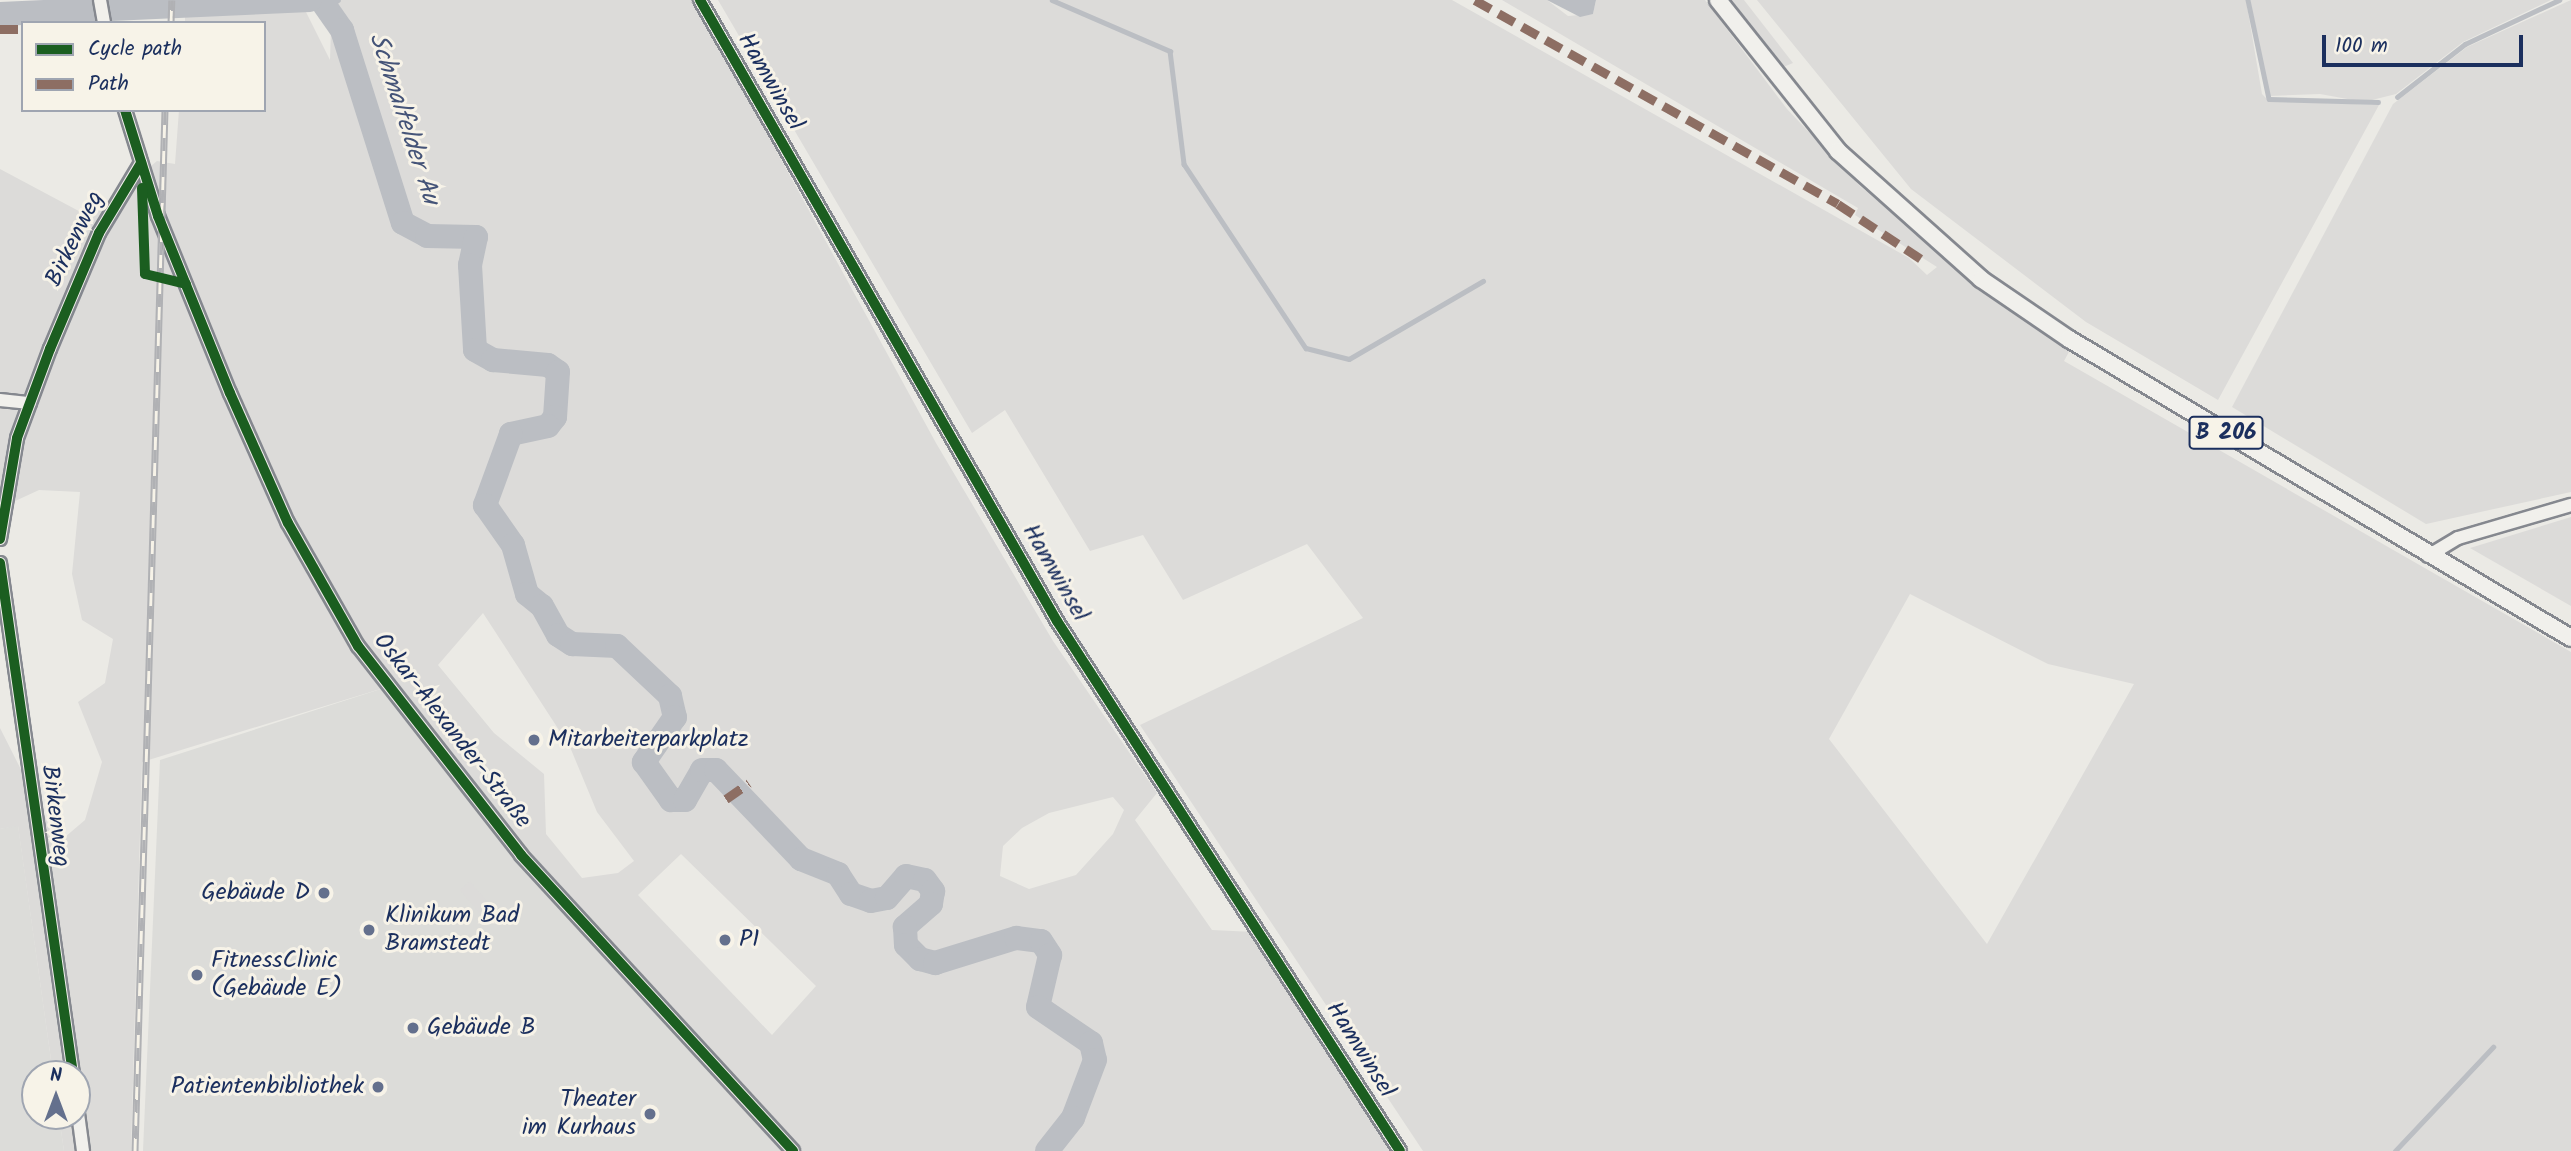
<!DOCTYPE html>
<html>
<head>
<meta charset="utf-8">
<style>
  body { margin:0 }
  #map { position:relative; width:2571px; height:1151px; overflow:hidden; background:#ebeae5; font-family:Kalam,sans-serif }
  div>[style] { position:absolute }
  .built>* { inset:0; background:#dcdcd9 }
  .green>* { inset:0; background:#dcdbd9 }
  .water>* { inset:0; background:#bbbec3 }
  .stream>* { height:4.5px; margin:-2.25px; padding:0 2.25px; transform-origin:2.25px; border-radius:2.25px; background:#bbbec3 }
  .river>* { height:24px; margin:-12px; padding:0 12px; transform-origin:12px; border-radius:12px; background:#bbbec3 }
  .roads { filter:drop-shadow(2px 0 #85888f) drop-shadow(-2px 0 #85888f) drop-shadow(0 2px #85888f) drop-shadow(0 -2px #85888f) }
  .minor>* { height:12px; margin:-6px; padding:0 6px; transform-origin:6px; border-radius:6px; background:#f1f0ec }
  .major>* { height:16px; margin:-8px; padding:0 8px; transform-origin:8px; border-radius:8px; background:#f1f0ec }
  .rail>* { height:7px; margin-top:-3.5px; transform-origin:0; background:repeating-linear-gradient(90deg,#f7f3e8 0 13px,#b0b1b4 0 26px); box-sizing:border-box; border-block:2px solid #b0b1b4 }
  .quiet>* { height:9px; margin-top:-4.5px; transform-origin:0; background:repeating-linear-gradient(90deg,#8d6e63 0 18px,transparent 0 27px) }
  .cycleway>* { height:10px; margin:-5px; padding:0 5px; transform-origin:5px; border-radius:5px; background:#1b5e20 }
  .dots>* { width:19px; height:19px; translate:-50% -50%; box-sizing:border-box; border:4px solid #f7f3e8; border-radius:50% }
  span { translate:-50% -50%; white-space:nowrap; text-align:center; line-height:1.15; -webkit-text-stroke:6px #f7f3e8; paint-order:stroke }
  .shield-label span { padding:2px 5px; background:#f7f3e8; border:2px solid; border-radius:5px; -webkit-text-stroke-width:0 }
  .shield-label { font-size:23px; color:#1b2f5e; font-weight:700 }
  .street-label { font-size:24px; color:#1b2f5e }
  .poi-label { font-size:24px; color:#1b2f5e }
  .left { translate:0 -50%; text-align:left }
  .right { translate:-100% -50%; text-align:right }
  .water-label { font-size:26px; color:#455478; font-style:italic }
  .legend { position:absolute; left:21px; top:21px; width:245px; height:91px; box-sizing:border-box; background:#f7f3e8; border:2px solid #9fa5b1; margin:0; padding:9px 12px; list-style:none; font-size:21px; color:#1b2f5e }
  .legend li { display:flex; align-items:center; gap:14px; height:35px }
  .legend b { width:35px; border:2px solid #9fa5b1 }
  .north { position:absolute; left:21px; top:1060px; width:70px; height:70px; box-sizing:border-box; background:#f7f3e8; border:2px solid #9fa5b1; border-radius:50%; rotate:0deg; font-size:19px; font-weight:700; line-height:28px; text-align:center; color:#1b2f5e }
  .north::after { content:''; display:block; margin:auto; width:24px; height:32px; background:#64708d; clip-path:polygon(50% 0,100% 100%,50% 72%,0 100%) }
  .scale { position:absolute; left:2322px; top:35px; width:201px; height:32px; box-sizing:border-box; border:4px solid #1b2f5e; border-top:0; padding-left:9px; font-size:21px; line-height:24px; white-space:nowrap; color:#1b2f5e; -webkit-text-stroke:5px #f7f3e8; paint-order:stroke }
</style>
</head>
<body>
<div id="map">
  <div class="built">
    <div style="clip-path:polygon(387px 687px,794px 1151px,143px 1151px,160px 760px)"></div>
    <div style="clip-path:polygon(18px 825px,53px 1074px,35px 1074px,35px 1116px,59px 1116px,64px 1151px,0 1151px,0 829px)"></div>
  </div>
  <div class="green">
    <div style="clip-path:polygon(evenodd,332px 0,694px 0,936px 443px,1053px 641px,1157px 793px,1135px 820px,1212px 930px,1254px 932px,1396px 1151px,793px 1151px,565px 906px,387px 687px,142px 762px,131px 1151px,64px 1151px,59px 1116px,77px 1116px,77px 1074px,53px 1074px,18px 826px,0 829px,0 728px,58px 843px,85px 820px,102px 762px,78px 702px,105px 683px,113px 639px,82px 620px,72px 574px,80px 492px,39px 490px,0 508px,0 169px,90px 217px,157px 161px,175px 164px,179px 110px,264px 110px,264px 23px,185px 23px,185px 17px,305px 10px,330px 60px,332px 0,483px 613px,570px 747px,597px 812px,634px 861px,618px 873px,582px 878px,546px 834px,544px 774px,494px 733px,438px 665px,483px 613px,332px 0,1113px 797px,1124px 810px,1113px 834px,1076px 875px,1029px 889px,1000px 876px,1003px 846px,1022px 828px,1049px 813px,1113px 797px,332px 0,681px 854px,816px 986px,772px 1035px,638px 895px,681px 854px)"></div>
    <div style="clip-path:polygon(evenodd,718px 0,1452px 0,1909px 258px,1927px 275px,1937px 267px,1855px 215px,1858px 208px,1502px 0,1547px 0,1568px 16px,1593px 14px,1596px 0,1705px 0,1787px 109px,1860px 186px,1979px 287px,2070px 350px,2064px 361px,2571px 652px,2571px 1151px,1423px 1151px,1140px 725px,1363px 618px,1307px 544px,1183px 600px,1143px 535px,1090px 551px,1005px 410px,972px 433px,718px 0,1910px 594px,2048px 664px,2134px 684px,1987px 944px,1829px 739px,1910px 594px)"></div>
    <div style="clip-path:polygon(1732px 0,1744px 0,1793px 63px,1781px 68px)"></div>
    <div style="clip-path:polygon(1757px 0,2246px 0,2262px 94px,2269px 101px,2379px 105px,2218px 400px,2086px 322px,1911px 189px)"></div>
    <div style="clip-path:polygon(2250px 0,2551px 0,2463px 42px,2396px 94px,2364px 102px,2320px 94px,2270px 96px)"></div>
    <div style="clip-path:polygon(2571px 0,2571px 492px,2426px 524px,2232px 407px,2393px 104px,2467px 47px)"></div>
    <div style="clip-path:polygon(2571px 517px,2571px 606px,2470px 548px)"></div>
    <div style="clip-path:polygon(470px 881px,489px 904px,479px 913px,460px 890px)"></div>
  </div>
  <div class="water">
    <div style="clip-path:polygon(1547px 0,1596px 0,1593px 14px,1580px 17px)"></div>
  </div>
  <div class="stream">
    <div style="left:1052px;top:0;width:129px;rotate:23.4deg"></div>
    <div style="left:1170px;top:51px;width:114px;rotate:82.9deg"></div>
    <div style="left:1184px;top:164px;width:221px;rotate:56.5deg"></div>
    <div style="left:1306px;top:348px;width:44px;rotate:14.3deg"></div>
    <div style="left:1349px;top:359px;width:155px;rotate:-30.2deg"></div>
    <div style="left:2248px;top:0;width:101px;rotate:78deg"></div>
    <div style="left:2269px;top:99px;width:109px;rotate:1.6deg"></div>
    <div style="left:326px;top:8px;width:14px;rotate:-34deg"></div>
    <div style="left:2397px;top:97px;width:86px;rotate:-37.9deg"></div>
    <div style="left:2465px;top:44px;width:104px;rotate:-25.1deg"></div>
    <div style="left:2395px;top:1151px;width:143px;rotate:-46.7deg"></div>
  </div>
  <div class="river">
    <div style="left:321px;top:0;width:37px;rotate:55deg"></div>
    <div style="left:342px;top:30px;width:202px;rotate:72.5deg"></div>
    <div style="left:403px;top:223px;width:27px;rotate:28deg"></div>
    <div style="left:427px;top:236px;width:49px;rotate:1.2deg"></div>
    <div style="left:476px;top:237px;width:29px;rotate:102deg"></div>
    <div style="left:470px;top:265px;width:85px;rotate:86.6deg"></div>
    <div style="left:475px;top:350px;width:21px;rotate:29deg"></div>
    <div style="left:493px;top:360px;width:55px;rotate:5.2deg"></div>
    <div style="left:548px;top:365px;width:12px;rotate:35deg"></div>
    <div style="left:558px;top:372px;width:45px;rotate:93.8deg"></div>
    <div style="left:555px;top:417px;width:11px;rotate:128deg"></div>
    <div style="left:548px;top:426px;width:38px;rotate:168deg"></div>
    <div style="left:511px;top:434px;width:76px;rotate:110.1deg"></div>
    <div style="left:485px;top:505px;width:49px;rotate:55deg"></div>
    <div style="left:513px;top:545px;width:51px;rotate:74.1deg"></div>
    <div style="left:527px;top:594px;width:19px;rotate:39deg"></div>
    <div style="left:542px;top:606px;width:33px;rotate:61deg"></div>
    <div style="left:558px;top:635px;width:17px;rotate:33deg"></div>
    <div style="left:572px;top:644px;width:45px;rotate:2.5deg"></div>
    <div style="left:617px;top:646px;width:73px;rotate:43.3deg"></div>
    <div style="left:670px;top:696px;width:22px;rotate:77deg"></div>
    <div style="left:675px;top:717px;width:55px;rotate:124.6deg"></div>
    <div style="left:644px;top:762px;width:47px;rotate:54.6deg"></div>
    <div style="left:671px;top:800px;width:14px"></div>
    <div style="left:685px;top:800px;width:34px;rotate:-60deg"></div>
    <div style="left:702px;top:770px;width:14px"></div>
    <div style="left:716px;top:770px;width:123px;rotate:46.3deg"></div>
    <div style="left:801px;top:859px;width:40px;rotate:22deg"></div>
    <div style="left:838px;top:874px;width:24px;rotate:57deg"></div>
    <div style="left:851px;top:894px;width:21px;rotate:19deg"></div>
    <div style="left:871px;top:901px;width:16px;rotate:-11deg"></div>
    <div style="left:887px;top:898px;width:29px;rotate:-49deg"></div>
    <div style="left:906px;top:876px;width:19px;rotate:12deg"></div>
    <div style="left:925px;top:880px;width:14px;rotate:54deg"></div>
    <div style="left:933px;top:891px;width:13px;rotate:99deg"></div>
    <div style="left:931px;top:904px;width:35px;rotate:139deg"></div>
    <div style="left:905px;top:927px;width:18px;rotate:87deg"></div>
    <div style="left:906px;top:945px;width:20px;rotate:45deg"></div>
    <div style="left:920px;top:959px;width:16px;rotate:15deg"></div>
    <div style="left:935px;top:963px;width:85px;rotate:-17.2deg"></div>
    <div style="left:1016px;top:938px;width:25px;rotate:7deg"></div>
    <div style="left:1041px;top:941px;width:17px;rotate:57deg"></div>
    <div style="left:1050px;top:955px;width:53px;rotate:103deg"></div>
    <div style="left:1038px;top:1007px;width:64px;rotate:34.2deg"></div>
    <div style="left:1091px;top:1043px;width:17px;rotate:77deg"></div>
    <div style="left:1095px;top:1060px;width:62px;rotate:110.8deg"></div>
    <div style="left:1073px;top:1118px;width:42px;rotate:128.2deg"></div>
    <div style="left:0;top:14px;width:310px;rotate:-2.6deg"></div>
  </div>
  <div class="roads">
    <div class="minor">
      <div style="left:100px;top:0;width:23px;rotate:80deg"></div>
      <div style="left:700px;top:0;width:716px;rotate:60.11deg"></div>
      <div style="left:1057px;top:621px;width:631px;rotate:57.09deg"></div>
      <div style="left:125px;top:110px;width:111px;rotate:72.7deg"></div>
      <div style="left:158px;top:216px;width:191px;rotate:67.9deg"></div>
      <div style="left:230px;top:393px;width:142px;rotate:66deg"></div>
      <div style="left:288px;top:523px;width:142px;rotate:60.4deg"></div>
      <div style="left:358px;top:646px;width:265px;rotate:52deg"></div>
      <div style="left:521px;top:855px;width:402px;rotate:47.4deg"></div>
      <div style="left:0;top:400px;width:30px;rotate:6deg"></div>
      <div style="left:0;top:539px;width:102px;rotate:-80.4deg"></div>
      <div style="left:17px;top:438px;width:95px;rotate:-69.7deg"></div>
      <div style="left:50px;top:349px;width:126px;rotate:-67.1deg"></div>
      <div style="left:99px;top:233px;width:82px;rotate:-59deg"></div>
      <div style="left:2428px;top:556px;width:35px;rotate:-31deg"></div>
      <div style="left:2458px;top:538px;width:118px;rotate:-16.3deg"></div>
      <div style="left:0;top:563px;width:516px;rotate:81.87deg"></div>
      <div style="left:77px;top:1106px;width:45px;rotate:82.4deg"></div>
    </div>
    <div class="major">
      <div style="left:1718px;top:0;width:193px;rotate:51.5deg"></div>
      <div style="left:1838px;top:151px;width:192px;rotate:41.8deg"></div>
      <div style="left:1981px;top:279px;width:107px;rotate:34.3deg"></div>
      <div style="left:2069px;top:339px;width:584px;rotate:30.78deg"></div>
    </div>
  </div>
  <div class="rail">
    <div style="left:171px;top:23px;width:23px;rotate:-88deg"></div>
    <div style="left:135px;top:1151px;width:1041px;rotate:-88.35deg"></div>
  </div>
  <div class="quiet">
    <div style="left:1475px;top:0;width:416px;rotate:29.3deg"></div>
    <div style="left:1838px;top:204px;width:103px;rotate:33.5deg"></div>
    <div style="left:0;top:29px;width:23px"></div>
    <div style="left:726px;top:799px;width:28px;rotate:-35deg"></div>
  </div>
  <div class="cycleway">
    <div style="left:700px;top:0;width:716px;rotate:60.11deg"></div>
    <div style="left:1057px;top:621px;width:631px;rotate:57.09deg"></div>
    <div style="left:125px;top:110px;width:111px;rotate:72.7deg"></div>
    <div style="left:158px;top:216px;width:191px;rotate:67.9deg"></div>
    <div style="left:230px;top:393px;width:142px;rotate:66deg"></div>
    <div style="left:288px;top:523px;width:142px;rotate:60.4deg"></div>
    <div style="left:358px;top:646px;width:265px;rotate:52deg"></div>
    <div style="left:521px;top:855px;width:402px;rotate:47.4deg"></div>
    <div style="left:142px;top:188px;width:86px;rotate:88deg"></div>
    <div style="left:145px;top:274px;width:42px;rotate:13.7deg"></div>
    <div style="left:0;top:539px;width:102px;rotate:-80.4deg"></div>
    <div style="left:17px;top:438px;width:95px;rotate:-69.7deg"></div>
    <div style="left:50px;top:349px;width:126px;rotate:-67.1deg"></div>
    <div style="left:99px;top:233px;width:82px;rotate:-59deg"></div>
    <div style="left:0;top:563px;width:516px;rotate:81.87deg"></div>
  </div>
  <div class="dots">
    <div style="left:534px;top:740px;background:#64708d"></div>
    <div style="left:324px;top:893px;background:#64708d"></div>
    <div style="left:369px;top:930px;background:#64708d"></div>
    <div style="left:725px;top:940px;background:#64708d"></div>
    <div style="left:197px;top:975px;background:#64708d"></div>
    <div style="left:413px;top:1028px;background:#64708d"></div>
    <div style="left:378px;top:1087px;background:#64708d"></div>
    <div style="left:650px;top:1114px;background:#64708d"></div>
  </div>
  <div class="shield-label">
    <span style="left:2226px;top:433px">B 206</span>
  </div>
  <div class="street-label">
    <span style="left:770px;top:82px;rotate:60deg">Hamwinsel</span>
    <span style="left:75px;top:239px;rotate:-64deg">Birkenweg</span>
    <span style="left:1055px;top:573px;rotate:60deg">Hamwinsel</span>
    <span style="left:452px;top:731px;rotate:52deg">Oskar-Alexander-Straße</span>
    <span style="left:55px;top:816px;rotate:83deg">Birkenweg</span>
    <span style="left:1360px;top:1050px;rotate:58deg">Hamwinsel</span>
  </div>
  <div class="poi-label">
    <span class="left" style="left:548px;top:740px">Mitarbeiterparkplatz</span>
    <span class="right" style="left:310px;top:893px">Gebäude D</span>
    <span class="left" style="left:385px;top:930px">Klinikum Bad<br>Bramstedt</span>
    <span class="left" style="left:739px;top:940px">P1</span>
    <span class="left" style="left:211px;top:975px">FitnessClinic<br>(Gebäude E)</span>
    <span class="left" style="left:427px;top:1028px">Gebäude B</span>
    <span class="right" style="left:364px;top:1087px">Patientenbibliothek</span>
    <span class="right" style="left:636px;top:1114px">Theater<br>im Kurhaus</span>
  </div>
  <div class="water-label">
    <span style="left:403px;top:119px;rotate:72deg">Schmalfelder Au</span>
  </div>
  <ul class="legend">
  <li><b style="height:9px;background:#1b5e20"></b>Cycle path</li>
  <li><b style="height:9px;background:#8d6e63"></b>Path</li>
  </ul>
  <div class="north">N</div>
  <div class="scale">100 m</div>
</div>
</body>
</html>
